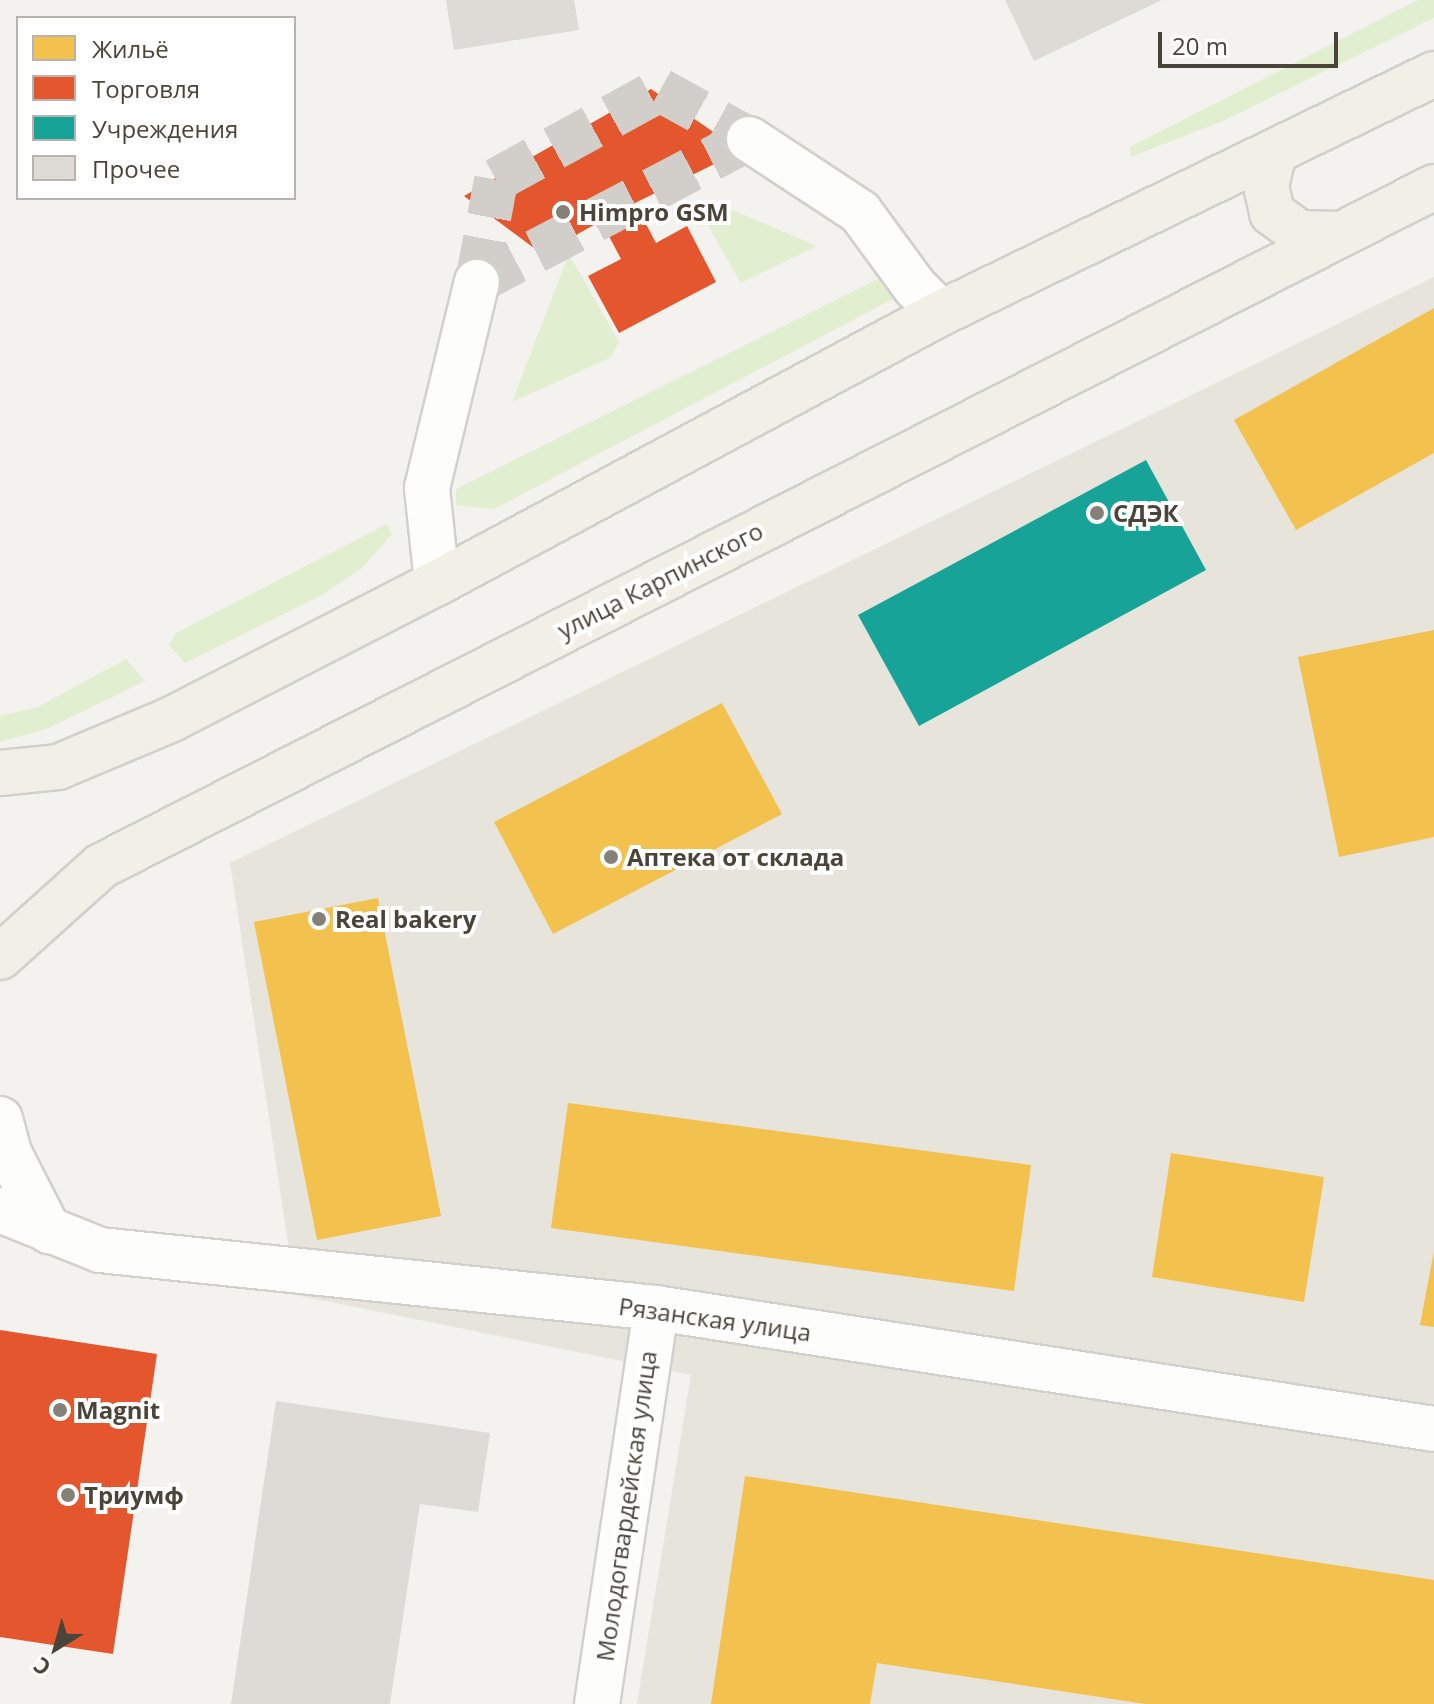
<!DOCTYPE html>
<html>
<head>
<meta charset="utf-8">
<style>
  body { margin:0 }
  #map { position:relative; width:1434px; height:1704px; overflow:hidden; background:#f4f2ee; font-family:"Open Sans",sans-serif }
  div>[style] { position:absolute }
  .residential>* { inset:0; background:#e7e4dc }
  .green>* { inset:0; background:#e1eecf }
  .homes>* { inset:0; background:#f2c14e }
  .shops>* { inset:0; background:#e4572e }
  .public>* { inset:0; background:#17a398 }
  .building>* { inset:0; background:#dedbd6 }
  .minor-tunnel>* { height:44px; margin-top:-22px; transform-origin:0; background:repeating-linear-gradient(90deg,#d2cfca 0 44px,transparent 0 66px) }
  .roads { filter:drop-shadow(2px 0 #d2d0cb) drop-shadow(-2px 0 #d2d0cb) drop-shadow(0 2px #d2d0cb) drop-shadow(0 -2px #d2d0cb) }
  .minor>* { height:44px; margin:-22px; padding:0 22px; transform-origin:22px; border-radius:22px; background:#fdfdfc }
  .major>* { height:44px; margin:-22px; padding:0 22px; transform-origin:22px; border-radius:22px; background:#f2efe6 }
  .dots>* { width:22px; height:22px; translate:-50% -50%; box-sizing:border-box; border:4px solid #fff; border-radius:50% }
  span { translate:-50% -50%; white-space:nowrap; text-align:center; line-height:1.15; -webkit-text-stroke:8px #fff; paint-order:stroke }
  .poi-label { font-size:24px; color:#4b4439; font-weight:700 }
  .left { translate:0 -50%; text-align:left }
  .street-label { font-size:24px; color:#4b4439 }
  .legend { position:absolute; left:16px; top:16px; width:280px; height:184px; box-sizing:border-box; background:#fff; border:2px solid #b7b4b0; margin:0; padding:10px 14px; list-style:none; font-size:24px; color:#4b4439 }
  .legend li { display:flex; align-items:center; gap:16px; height:40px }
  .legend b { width:40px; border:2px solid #b7b4b0 }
  .north { position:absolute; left:16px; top:1608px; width:80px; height:80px; -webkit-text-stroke:6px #fff; paint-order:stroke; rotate:217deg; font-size:22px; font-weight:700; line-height:32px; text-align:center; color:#4b4439 }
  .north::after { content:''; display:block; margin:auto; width:28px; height:36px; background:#4b4439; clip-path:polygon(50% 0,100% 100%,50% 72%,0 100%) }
  .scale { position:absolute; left:1158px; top:32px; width:180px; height:36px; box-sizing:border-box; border:4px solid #4b4439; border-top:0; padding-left:10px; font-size:24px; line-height:28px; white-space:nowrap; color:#4b4439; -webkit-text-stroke:6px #fff; paint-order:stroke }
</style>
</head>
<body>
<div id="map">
  <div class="residential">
    <div style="clip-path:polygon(1434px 277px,1434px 1704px,637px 1704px,691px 1375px,296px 1295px,230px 863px)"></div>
  </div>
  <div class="green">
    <div style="clip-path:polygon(1418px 0,1434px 0,1434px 18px,1225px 120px,1131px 157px,1130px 147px)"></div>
    <div style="clip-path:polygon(698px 208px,735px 211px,817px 246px,741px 283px)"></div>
    <div style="clip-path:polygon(569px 254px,619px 342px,610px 358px,512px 402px)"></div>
    <div style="clip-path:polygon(882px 277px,899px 287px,891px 300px,494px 509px,456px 505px,456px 489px)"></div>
    <div style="clip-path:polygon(387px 524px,392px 534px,362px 568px,322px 595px,185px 663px,169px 645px,176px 633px)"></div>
    <div style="clip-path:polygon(126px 659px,145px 681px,49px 728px,0 742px,0 716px,38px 707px)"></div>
  </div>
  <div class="homes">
    <div style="clip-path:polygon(1434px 308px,1434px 453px,1296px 530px,1234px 420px)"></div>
    <div style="clip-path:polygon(1434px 630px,1434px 837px,1339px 857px,1298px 657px)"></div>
    <div style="clip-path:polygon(722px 703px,782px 814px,553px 934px,494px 822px)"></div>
    <div style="clip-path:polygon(378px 898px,441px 1216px,317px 1240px,254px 922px)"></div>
    <div style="clip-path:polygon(568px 1103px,1031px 1165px,1014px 1291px,551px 1228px)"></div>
    <div style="clip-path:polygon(1171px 1153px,1324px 1177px,1304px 1302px,1152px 1277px)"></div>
    <div style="clip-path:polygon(1434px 1251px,1434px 1327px,1420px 1325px)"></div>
    <div style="clip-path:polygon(745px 1476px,1434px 1580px,1434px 1704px,1145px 1704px,877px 1663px,870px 1704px,711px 1704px)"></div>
  </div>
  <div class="shops">
    <div style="clip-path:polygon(651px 89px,741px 151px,635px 203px,656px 243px,687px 226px,716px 282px,619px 333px,588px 276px,621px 259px,601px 221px,542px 254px,464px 196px)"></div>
    <div style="clip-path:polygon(0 1330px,157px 1354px,113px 1654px,0 1637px)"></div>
  </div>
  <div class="public">
    <div style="clip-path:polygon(1146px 460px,1206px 570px,919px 726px,858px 615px)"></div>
  </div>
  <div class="building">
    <div style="clip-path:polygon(446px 0,574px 0,579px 30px,454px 50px)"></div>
    <div style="clip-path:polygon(1005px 0,1162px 0,1034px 61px)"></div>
    <div style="clip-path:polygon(276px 1401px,490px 1433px,478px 1512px,420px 1504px,390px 1704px,231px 1704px)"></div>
  </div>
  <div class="minor-tunnel">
    <div style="left:477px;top:282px;width:104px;rotate:-79.4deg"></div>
    <div style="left:496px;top:180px;width:187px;rotate:-28.8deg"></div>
    <div style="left:660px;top:90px;width:102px;rotate:28.8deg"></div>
    <div style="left:477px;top:282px;width:307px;rotate:-27.7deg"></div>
  </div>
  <div class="roads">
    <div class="minor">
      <div style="left:749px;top:139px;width:133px;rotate:33.3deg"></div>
      <div style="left:860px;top:212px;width:93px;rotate:53.7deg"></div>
      <div style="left:915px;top:287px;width:37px;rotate:45deg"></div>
      <div style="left:437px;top:583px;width:96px;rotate:-96deg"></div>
      <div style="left:427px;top:488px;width:212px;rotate:-76.4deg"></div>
      <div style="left:0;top:1119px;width:35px;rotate:75deg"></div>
      <div style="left:9px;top:1153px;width:88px;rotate:62.9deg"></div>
      <div style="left:0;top:1210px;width:108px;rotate:21.8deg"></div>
      <div style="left:100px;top:1250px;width:559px;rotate:5.96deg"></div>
      <div style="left:656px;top:1308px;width:787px;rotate:8.84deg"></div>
      <div style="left:597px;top:1704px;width:400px;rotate:-81.5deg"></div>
    </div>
    <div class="major">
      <div style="left:1274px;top:152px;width:35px;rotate:103deg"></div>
      <div style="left:1266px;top:186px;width:28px;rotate:77deg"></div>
      <div style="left:1272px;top:213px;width:34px;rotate:36deg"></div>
      <div style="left:1300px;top:233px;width:41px;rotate:1.4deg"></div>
      <div style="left:0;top:773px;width:58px;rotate:-5.9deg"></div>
      <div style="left:58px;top:767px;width:124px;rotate:-22.8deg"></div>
      <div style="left:172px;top:719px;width:298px;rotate:-27.2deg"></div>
      <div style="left:437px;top:583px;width:572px;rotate:-28.18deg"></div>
      <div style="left:941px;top:313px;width:548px;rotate:-25.86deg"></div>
      <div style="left:0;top:957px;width:136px;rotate:-42deg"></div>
      <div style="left:101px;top:866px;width:1496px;rotate:-26.99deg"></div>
    </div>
  </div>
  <div class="dots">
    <div style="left:563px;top:212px;background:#868178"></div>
    <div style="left:1097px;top:513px;background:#868178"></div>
    <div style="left:611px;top:857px;background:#868178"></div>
    <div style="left:319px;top:919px;background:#868178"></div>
    <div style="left:60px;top:1410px;background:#868178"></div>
    <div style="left:68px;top:1495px;background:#868178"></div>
  </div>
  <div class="poi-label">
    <span class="left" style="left:579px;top:212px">Himpro GSM</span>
    <span class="left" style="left:1113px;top:513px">СДЭК</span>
    <span class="left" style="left:627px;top:857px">Аптека от склада</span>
    <span class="left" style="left:335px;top:919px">Real bakery</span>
    <span class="left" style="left:76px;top:1410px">Magnit</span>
    <span class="left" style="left:84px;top:1495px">Триумф</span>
  </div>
  <div class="street-label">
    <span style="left:660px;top:580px;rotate:-27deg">улица Карпинского</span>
    <span style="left:715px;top:1319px;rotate:8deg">Рязанская улица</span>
    <span style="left:626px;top:1506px;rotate:-82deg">Молодогвардейская улица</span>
  </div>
  <ul class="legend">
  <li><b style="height:22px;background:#f2c14e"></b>Жильё</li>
  <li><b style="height:22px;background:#e4572e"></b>Торговля</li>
  <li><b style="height:22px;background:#17a398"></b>Учреждения</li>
  <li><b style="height:22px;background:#dedbd6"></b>Прочее</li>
  </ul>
  <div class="north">С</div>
  <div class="scale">20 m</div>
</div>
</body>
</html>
